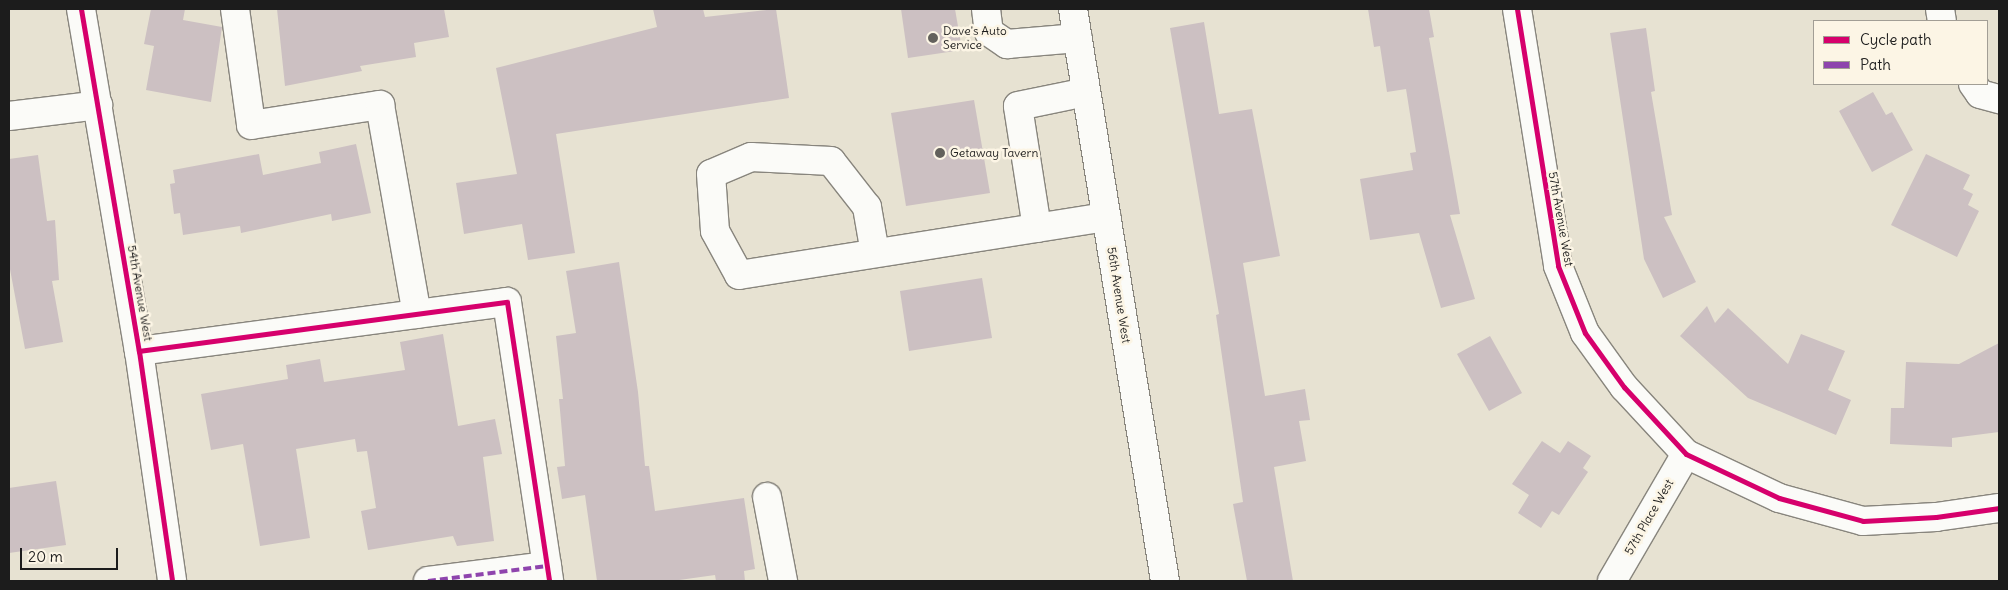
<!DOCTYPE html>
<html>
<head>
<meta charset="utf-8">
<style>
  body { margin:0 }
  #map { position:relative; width:2008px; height:590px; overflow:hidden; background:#e7e2d2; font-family:Delius,sans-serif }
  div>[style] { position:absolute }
  .building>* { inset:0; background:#ccc0c2 }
  .roads { filter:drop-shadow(1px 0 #88857d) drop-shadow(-1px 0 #88857d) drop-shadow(0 1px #88857d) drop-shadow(0 -1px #88857d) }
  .minor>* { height:28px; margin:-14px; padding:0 14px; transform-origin:14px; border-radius:14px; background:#fbfbf8 }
  .major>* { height:28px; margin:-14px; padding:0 14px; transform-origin:14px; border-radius:14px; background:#fbfbf8 }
  .quiet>* { height:4px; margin-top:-2px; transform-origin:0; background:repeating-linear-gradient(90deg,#8e44ad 0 8px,transparent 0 12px) }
  .cycleway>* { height:5px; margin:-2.5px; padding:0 2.5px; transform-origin:2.5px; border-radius:2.5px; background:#d6006c }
  .dots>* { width:14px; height:14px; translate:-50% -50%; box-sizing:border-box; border:2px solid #fcf5e5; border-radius:50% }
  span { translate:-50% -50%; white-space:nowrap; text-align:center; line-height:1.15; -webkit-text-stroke:5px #fcf5e5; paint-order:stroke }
  .poi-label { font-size:12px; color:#1c1c1c }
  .left { translate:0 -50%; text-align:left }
  .street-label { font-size:12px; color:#1c1c1c }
  .frame { position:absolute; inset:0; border:10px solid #1c1c1c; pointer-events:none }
  .legend { position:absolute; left:1813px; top:20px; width:175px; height:65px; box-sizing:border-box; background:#fcf5e5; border:1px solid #a29e95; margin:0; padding:6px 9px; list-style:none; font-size:15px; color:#1c1c1c }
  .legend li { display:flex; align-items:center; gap:10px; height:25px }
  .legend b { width:25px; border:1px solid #a29e95 }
  .scale { position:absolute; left:20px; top:548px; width:98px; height:22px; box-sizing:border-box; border:2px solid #1c1c1c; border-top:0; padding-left:6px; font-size:15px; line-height:18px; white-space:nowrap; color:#1c1c1c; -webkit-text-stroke:4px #fcf5e5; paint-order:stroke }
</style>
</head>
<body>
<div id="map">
  <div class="building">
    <div style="clip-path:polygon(151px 9px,185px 9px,183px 20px,222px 27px,211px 102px,146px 90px,154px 46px,144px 44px)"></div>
    <div style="clip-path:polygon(277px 9px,444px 9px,449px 37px,414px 43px,416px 57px,360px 66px,362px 71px,285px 86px)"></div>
    <div style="clip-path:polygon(653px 9px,703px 9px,705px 17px,776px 9px,789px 98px,556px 134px,575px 253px,528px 260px,522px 224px,464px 234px,456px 183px,517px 174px,496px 68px,657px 27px)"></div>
    <div style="clip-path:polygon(901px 9px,955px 9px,962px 50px,908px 58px)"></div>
    <div style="clip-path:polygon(1368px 9px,1429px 9px,1434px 37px,1429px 38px,1460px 214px,1450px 215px,1475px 299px,1441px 308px,1419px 233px,1370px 240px,1360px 179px,1413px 170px,1410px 153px,1416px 152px,1406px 89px,1387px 92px,1380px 46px,1374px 47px)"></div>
    <div style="clip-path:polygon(1204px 22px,1219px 114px,1252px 109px,1280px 256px,1243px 263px,1265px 396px,1305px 389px,1310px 420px,1299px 421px,1306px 461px,1274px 467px,1293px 581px,1247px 581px,1233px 504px,1243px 502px,1216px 315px,1219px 314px,1170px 28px)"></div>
    <div style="clip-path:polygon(1646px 28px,1655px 91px,1651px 92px,1672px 215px,1664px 217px,1696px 282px,1663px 298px,1644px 259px,1610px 33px)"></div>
    <div style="clip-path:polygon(1873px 92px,1886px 115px,1892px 112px,1913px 150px,1872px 172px,1839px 111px)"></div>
    <div style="clip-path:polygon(974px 100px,990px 193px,906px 206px,891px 113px)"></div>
    <div style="clip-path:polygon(356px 144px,371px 213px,332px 221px,331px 214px,241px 233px,240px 226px,183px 235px,180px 213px,174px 214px,170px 184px,175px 183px,173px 170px,259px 154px,263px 175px,321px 163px,319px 152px)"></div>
    <div style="clip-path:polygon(1926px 154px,1970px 175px,1963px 189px,1973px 194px,1968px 205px,1979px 211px,1957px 257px,1891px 225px)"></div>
    <div style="clip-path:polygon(38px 155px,47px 221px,55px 220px,59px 280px,52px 281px,63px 342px,25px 349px,9px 264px,9px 159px)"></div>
    <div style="clip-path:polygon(619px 262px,638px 392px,645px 466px,649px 466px,655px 511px,744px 498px,755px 569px,744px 571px,745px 581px,716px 581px,715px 575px,672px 581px,597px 581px,585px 495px,562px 499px,557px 467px,565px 466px,559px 399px,563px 399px,556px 336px,576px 333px,566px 271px)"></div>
    <div style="clip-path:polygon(982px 278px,992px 338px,909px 351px,900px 291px)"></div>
    <div style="clip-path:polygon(1707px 306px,1715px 323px,1728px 308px,1788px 364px,1801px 334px,1845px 351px,1828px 390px,1851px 400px,1836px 435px,1748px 398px,1680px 336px)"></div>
    <div style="clip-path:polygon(443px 334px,458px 426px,495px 419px,502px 454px,483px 457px,494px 541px,457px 546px,453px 536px,368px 550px,361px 511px,376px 508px,367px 451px,357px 452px,355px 439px,296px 449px,310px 538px,260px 546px,243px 444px,211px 450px,201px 394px,288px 379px,286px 365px,320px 359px,324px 382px,405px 370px,400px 342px)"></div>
    <div style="clip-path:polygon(1490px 336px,1522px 393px,1489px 411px,1457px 354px)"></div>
    <div style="clip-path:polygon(1999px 343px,1999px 432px,1952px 438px,1952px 447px,1890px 444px,1891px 408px,1904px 408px,1906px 362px,1959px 364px)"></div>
    <div style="clip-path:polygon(1542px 441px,1560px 453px,1568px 441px,1591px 456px,1583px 468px,1588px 472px,1559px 515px,1552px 511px,1541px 528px,1518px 513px,1529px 495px,1512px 484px)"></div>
    <div style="clip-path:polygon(56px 481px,66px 545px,9px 553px,9px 488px)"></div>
  </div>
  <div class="roads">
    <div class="minor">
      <div style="left:81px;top:9px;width:347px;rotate:80.4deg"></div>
      <div style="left:139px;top:351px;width:232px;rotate:81.8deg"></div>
      <div style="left:235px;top:9px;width:117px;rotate:82.1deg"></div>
      <div style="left:251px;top:125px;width:131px;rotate:-8.8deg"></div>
      <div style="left:380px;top:105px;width:212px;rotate:80deg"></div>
      <div style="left:986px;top:9px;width:23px;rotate:83deg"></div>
      <div style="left:989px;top:32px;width:22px;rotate:34deg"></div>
      <div style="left:1007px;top:44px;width:71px;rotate:-4.8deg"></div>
      <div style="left:1517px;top:9px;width:260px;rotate:80.9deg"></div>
      <div style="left:1558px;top:266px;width:72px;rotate:68.1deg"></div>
      <div style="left:1585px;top:333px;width:67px;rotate:54.2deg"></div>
      <div style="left:1624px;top:387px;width:91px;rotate:47.2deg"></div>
      <div style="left:1686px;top:454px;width:103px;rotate:25.3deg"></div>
      <div style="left:1779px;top:498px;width:87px;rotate:15.3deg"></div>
      <div style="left:1863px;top:521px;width:73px;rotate:-3.1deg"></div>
      <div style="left:1936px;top:517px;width:64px;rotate:-8.1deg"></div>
      <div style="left:1940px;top:9px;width:12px;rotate:81deg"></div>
      <div style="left:1973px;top:84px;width:12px;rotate:55deg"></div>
      <div style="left:1980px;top:94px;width:20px;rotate:15deg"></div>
      <div style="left:9px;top:116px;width:90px;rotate:-7deg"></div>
      <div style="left:1037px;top:228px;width:123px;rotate:-98.9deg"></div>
      <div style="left:1018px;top:106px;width:69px;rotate:-11.6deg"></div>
      <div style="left:875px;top:253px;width:47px;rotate:-99.9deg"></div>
      <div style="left:867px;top:207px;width:58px;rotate:-128deg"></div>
      <div style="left:831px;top:161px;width:80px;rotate:-177.1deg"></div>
      <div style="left:751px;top:157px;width:43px;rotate:157deg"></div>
      <div style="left:711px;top:174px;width:57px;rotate:86deg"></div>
      <div style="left:715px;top:231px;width:50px;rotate:61.4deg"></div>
      <div style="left:739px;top:275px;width:372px;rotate:-9deg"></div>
      <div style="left:139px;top:351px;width:371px;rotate:-7.6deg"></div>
      <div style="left:507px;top:302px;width:282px;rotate:81.4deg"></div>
      <div style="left:767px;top:497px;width:86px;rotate:79.2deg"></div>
      <div style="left:428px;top:581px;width:120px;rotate:-7.2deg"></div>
      <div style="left:1612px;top:581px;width:147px;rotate:-59.8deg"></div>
    </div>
    <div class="major">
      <div style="left:1073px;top:9px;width:579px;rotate:80.86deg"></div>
    </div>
  </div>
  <div class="quiet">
    <div style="left:428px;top:581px;width:120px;rotate:-7.2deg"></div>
  </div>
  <div class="cycleway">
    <div style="left:81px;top:9px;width:347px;rotate:80.4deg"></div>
    <div style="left:139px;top:351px;width:232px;rotate:81.8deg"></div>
    <div style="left:1517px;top:9px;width:260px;rotate:80.9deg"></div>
    <div style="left:1558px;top:266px;width:72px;rotate:68.1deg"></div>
    <div style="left:1585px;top:333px;width:67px;rotate:54.2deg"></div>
    <div style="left:1624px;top:387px;width:91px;rotate:47.2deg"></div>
    <div style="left:1686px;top:454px;width:103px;rotate:25.3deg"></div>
    <div style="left:1779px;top:498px;width:87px;rotate:15.3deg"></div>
    <div style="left:1863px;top:521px;width:73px;rotate:-3.1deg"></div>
    <div style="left:1936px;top:517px;width:64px;rotate:-8.1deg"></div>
    <div style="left:139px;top:351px;width:371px;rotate:-7.6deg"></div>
    <div style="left:507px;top:302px;width:282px;rotate:81.4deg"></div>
  </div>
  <div class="dots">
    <div style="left:933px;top:38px;background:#63615c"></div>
    <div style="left:940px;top:153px;background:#63615c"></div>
  </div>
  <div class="poi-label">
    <span class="left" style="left:943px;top:38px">Dave's Auto<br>Service</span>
    <span class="left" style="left:950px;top:153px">Getaway Tavern</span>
  </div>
  <div class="street-label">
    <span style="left:1561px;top:219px;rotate:80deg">57th Avenue West</span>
    <span style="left:140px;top:293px;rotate:80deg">54th Avenue West</span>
    <span style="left:1119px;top:295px;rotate:81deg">56th Avenue West</span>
    <span style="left:1649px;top:517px;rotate:-60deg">57th Place West</span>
  </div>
  <div class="frame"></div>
  <ul class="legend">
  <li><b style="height:6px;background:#d6006c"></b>Cycle path</li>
  <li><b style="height:6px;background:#8e44ad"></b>Path</li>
  </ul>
  <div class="scale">20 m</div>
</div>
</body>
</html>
